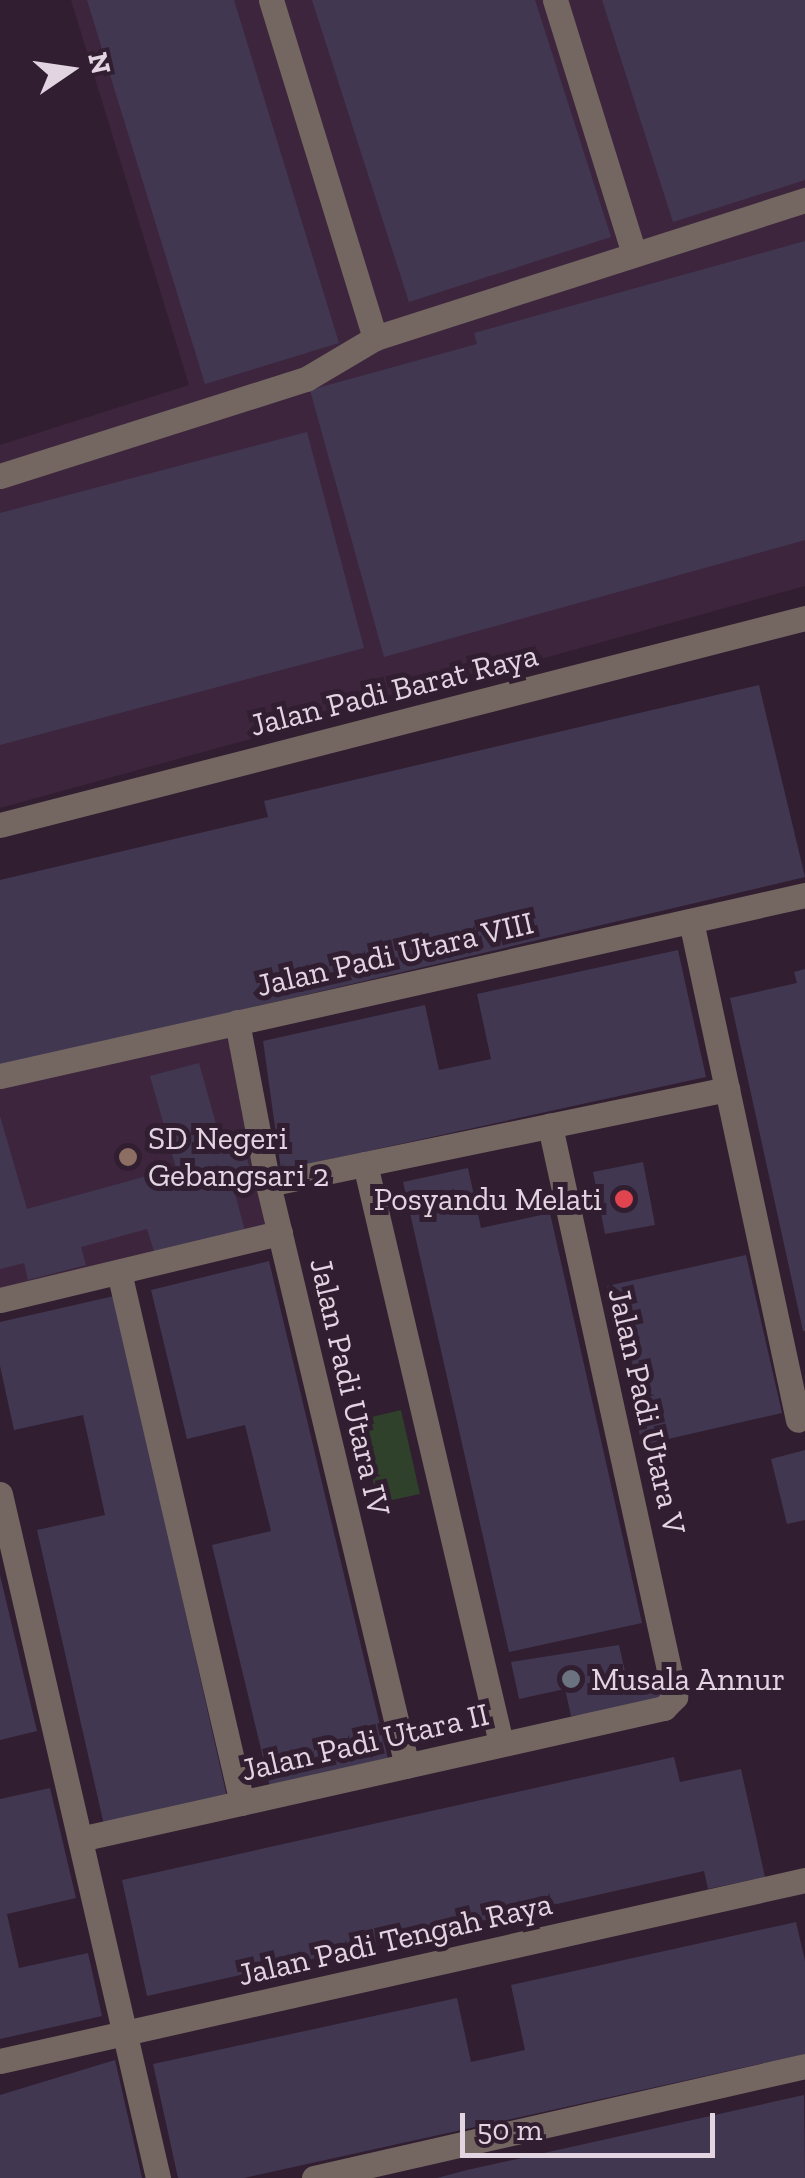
<!DOCTYPE html>
<html>
<head>
<meta charset="utf-8">
<style>
  body { margin:0 }
  #map { position:relative; width:805px; height:2178px; overflow:hidden; background:#311e31; font-family:"Zilla Slab",serif }
  div>[style] { position:absolute }
  .built>* { inset:0; background:#3d263d }
  .green>* { inset:0; background:#2f402b }
  .building>* { inset:0; background:#413751 }
  .minor>* { height:25px; margin:-12.5px; padding:0 12.5px; transform-origin:12.5px; border-radius:12.5px; background:#746761 }
  .dots>* { width:28px; height:28px; translate:-50% -50%; box-sizing:border-box; border:5px solid #311e31; border-radius:50% }
  span { translate:-50% -50%; white-space:nowrap; text-align:center; line-height:1.15; -webkit-text-stroke:10px #311e31; paint-order:stroke }
  .street-label { font-size:32px; color:#e2d4e1 }
  .poi-label { font-size:32px; color:#e2d4e1 }
  .left { translate:0 -50%; text-align:left }
  .right { translate:-100% -50%; text-align:right }
  .north { position:absolute; left:20px; top:20px; width:100px; height:100px; -webkit-text-stroke:8px #311e31; paint-order:stroke; rotate:77deg; font-size:28px; font-weight:700; line-height:40px; text-align:center; color:#e2d4e1 }
  .north::after { content:''; display:block; margin:auto; width:35px; height:45px; background:#e2d4e1; clip-path:polygon(50% 0,100% 100%,50% 72%,0 100%) }
  .scale { position:absolute; left:460px; top:2113px; width:255px; height:45px; box-sizing:border-box; border:5px solid #e2d4e1; border-top:0; padding-left:12px; font-size:30px; line-height:35px; white-space:nowrap; color:#e2d4e1; -webkit-text-stroke:8px #311e31; paint-order:stroke }
</style>
</head>
<body>
<div id="map">
  <div class="built">
    <div style="clip-path:polygon(71px 0,805px 0,805px 586px,0 808px,0 445px,189px 385px)"></div>
    <div style="clip-path:polygon(229px 1031px,273px 1229px,0 1297px,0 1084px)"></div>
  </div>
  <div class="green">
    <div style="clip-path:polygon(401px 1410px,420px 1494px,378px 1503px,359px 1420px)"></div>
  </div>
  <div class="building">
    <div style="clip-path:polygon(87px 0,234px 0,339px 343px,205px 384px)"></div>
    <div style="clip-path:polygon(312px 0,535px 0,611px 237px,409px 302px)"></div>
    <div style="clip-path:polygon(602px 0,805px 0,805px 180px,673px 222px)"></div>
    <div style="clip-path:polygon(805px 241px,805px 540px,384px 657px,310px 390px,477px 344px,474px 333px)"></div>
    <div style="clip-path:polygon(307px 432px,364px 648px,0 745px,0 513px)"></div>
    <div style="clip-path:polygon(759px 685px,805px 877px,0 1067px,0 880px,268px 817px,264px 801px)"></div>
    <div style="clip-path:polygon(678px 950px,706px 1077px,281px 1170px,263px 1041px,425px 1005px,439px 1070px,491px 1059px,477px 994px)"></div>
    <div style="clip-path:polygon(805px 969px,805px 1331px,803px 1331px,730px 998px,797px 983px,794px 972px)"></div>
    <div style="clip-path:polygon(199px 1063px,223px 1149px,243px 1144px,253px 1180px,233px 1186px,245px 1231px,155px 1255px,147px 1229px,81px 1247px,86px 1265px,28px 1280px,24px 1263px,0 1269px,0 1116px,27px 1209px,176px 1168px,150px 1076px)"></div>
    <div style="clip-path:polygon(643px 1162px,655px 1225px,605px 1234px,593px 1172px)"></div>
    <div style="clip-path:polygon(468px 1168px,481px 1228px,550px 1213px,642px 1623px,509px 1652px,403px 1182px)"></div>
    <div style="clip-path:polygon(746px 1255px,782px 1413px,642px 1445px,607px 1286px)"></div>
    <div style="clip-path:polygon(269px 1261px,389px 1763px,271px 1791px,212px 1545px,271px 1531px,245px 1425px,187px 1439px,151px 1290px)"></div>
    <div style="clip-path:polygon(114px 1296px,227px 1797px,104px 1825px,37px 1530px,105px 1515px,83px 1415px,14px 1430px,0 1366px,0 1322px)"></div>
    <div style="clip-path:polygon(805px 1450px,805px 1520px,787px 1524px,771px 1459px)"></div>
    <div style="clip-path:polygon(0 1575px,37px 1731px,0 1740px)"></div>
    <div style="clip-path:polygon(619px 1645px,628px 1684px,658px 1677px,664px 1705px,571px 1716px,565px 1689px,519px 1699px,511px 1662px)"></div>
    <div style="clip-path:polygon(674px 1757px,680px 1782px,741px 1769px,765px 1877px,708px 1889px,704px 1871px,147px 1996px,122px 1880px)"></div>
    <div style="clip-path:polygon(50px 1788px,76px 1898px,7px 1914px,19px 1968px,88px 1953px,102px 2016px,0 2039px,0 1799px)"></div>
    <div style="clip-path:polygon(796px 1922px,805px 1961px,805px 2054px,244px 2178px,178px 2178px,153px 2064px,457px 1998px,471px 2062px,520px 2051px,525px 2050px,511px 1985px)"></div>
    <div style="clip-path:polygon(115px 2060px,142px 2178px,0 2178px,0 2095px)"></div>
    <div style="clip-path:polygon(804px 2095px,805px 2178px,437px 2178px,467px 2170px)"></div>
  </div>
  <div class="minor">
    <div style="left:271px;top:0;width:354px;rotate:72.9deg"></div>
    <div style="left:555px;top:0;width:265px;rotate:72.7deg"></div>
    <div style="left:0;top:476px;width:321px;rotate:-17.6deg"></div>
    <div style="left:306px;top:379px;width:80px;rotate:-30.7deg"></div>
    <div style="left:375px;top:338px;width:452px;rotate:-17.8deg"></div>
    <div style="left:0;top:825px;width:831px;rotate:-14.42deg"></div>
    <div style="left:691px;top:921px;width:510px;rotate:77.9deg"></div>
    <div style="left:237px;top:1022px;width:165px;rotate:79.2deg"></div>
    <div style="left:268px;top:1184px;width:598px;rotate:76.57deg"></div>
    <div style="left:0;top:1076px;width:825px;rotate:-12.67deg"></div>
    <div style="left:365px;top:1164px;width:595px;rotate:76.78deg"></div>
    <div style="left:268px;top:1184px;width:469px;rotate:-11.7deg"></div>
    <div style="left:119px;top:1272px;width:545px;rotate:76.96deg"></div>
    <div style="left:0;top:1300px;width:288px;rotate:-13.5deg"></div>
    <div style="left:0;top:1494px;width:702px;rotate:76.99deg"></div>
    <div style="left:80px;top:1839px;width:599px;rotate:-12.64deg"></div>
    <div style="left:664px;top:1708px;width:16px;rotate:-45deg"></div>
    <div style="left:675px;top:1697px;width:585px;rotate:-102.35deg"></div>
    <div style="left:0;top:2061px;width:825px;rotate:-12.67deg"></div>
    <div style="left:314px;top:2178px;width:504px;rotate:-12.85deg"></div>
  </div>
  <div class="dots">
    <div style="left:128px;top:1157px;background:#8d6e63"></div>
    <div style="left:624px;top:1199px;background:#e0444e"></div>
    <div style="left:571px;top:1679px;background:#6b7280"></div>
  </div>
  <div class="street-label">
    <span style="left:394px;top:690px;rotate:-14deg">Jalan Padi Barat Raya</span>
    <span style="left:395px;top:954px;rotate:-13deg">Jalan Padi Utara VIII</span>
    <span style="left:350px;top:1387px;rotate:77deg">Jalan Padi Utara IV</span>
    <span style="left:647px;top:1411px;rotate:77deg">Jalan Padi Utara V</span>
    <span style="left:365px;top:1742px;rotate:-13deg">Jalan Padi Utara II</span>
    <span style="left:395px;top:1939px;rotate:-13deg">Jalan Padi Tengah Raya</span>
  </div>
  <div class="poi-label">
    <span class="left" style="left:148px;top:1157px">SD Negeri<br>Gebangsari 2</span>
    <span class="right" style="left:602px;top:1199px">Posyandu Melati</span>
    <span class="left" style="left:591px;top:1679px">Musala Annur</span>
  </div>
  <div class="north">N</div>
  <div class="scale">50 m</div>
</div>
</body>
</html>
